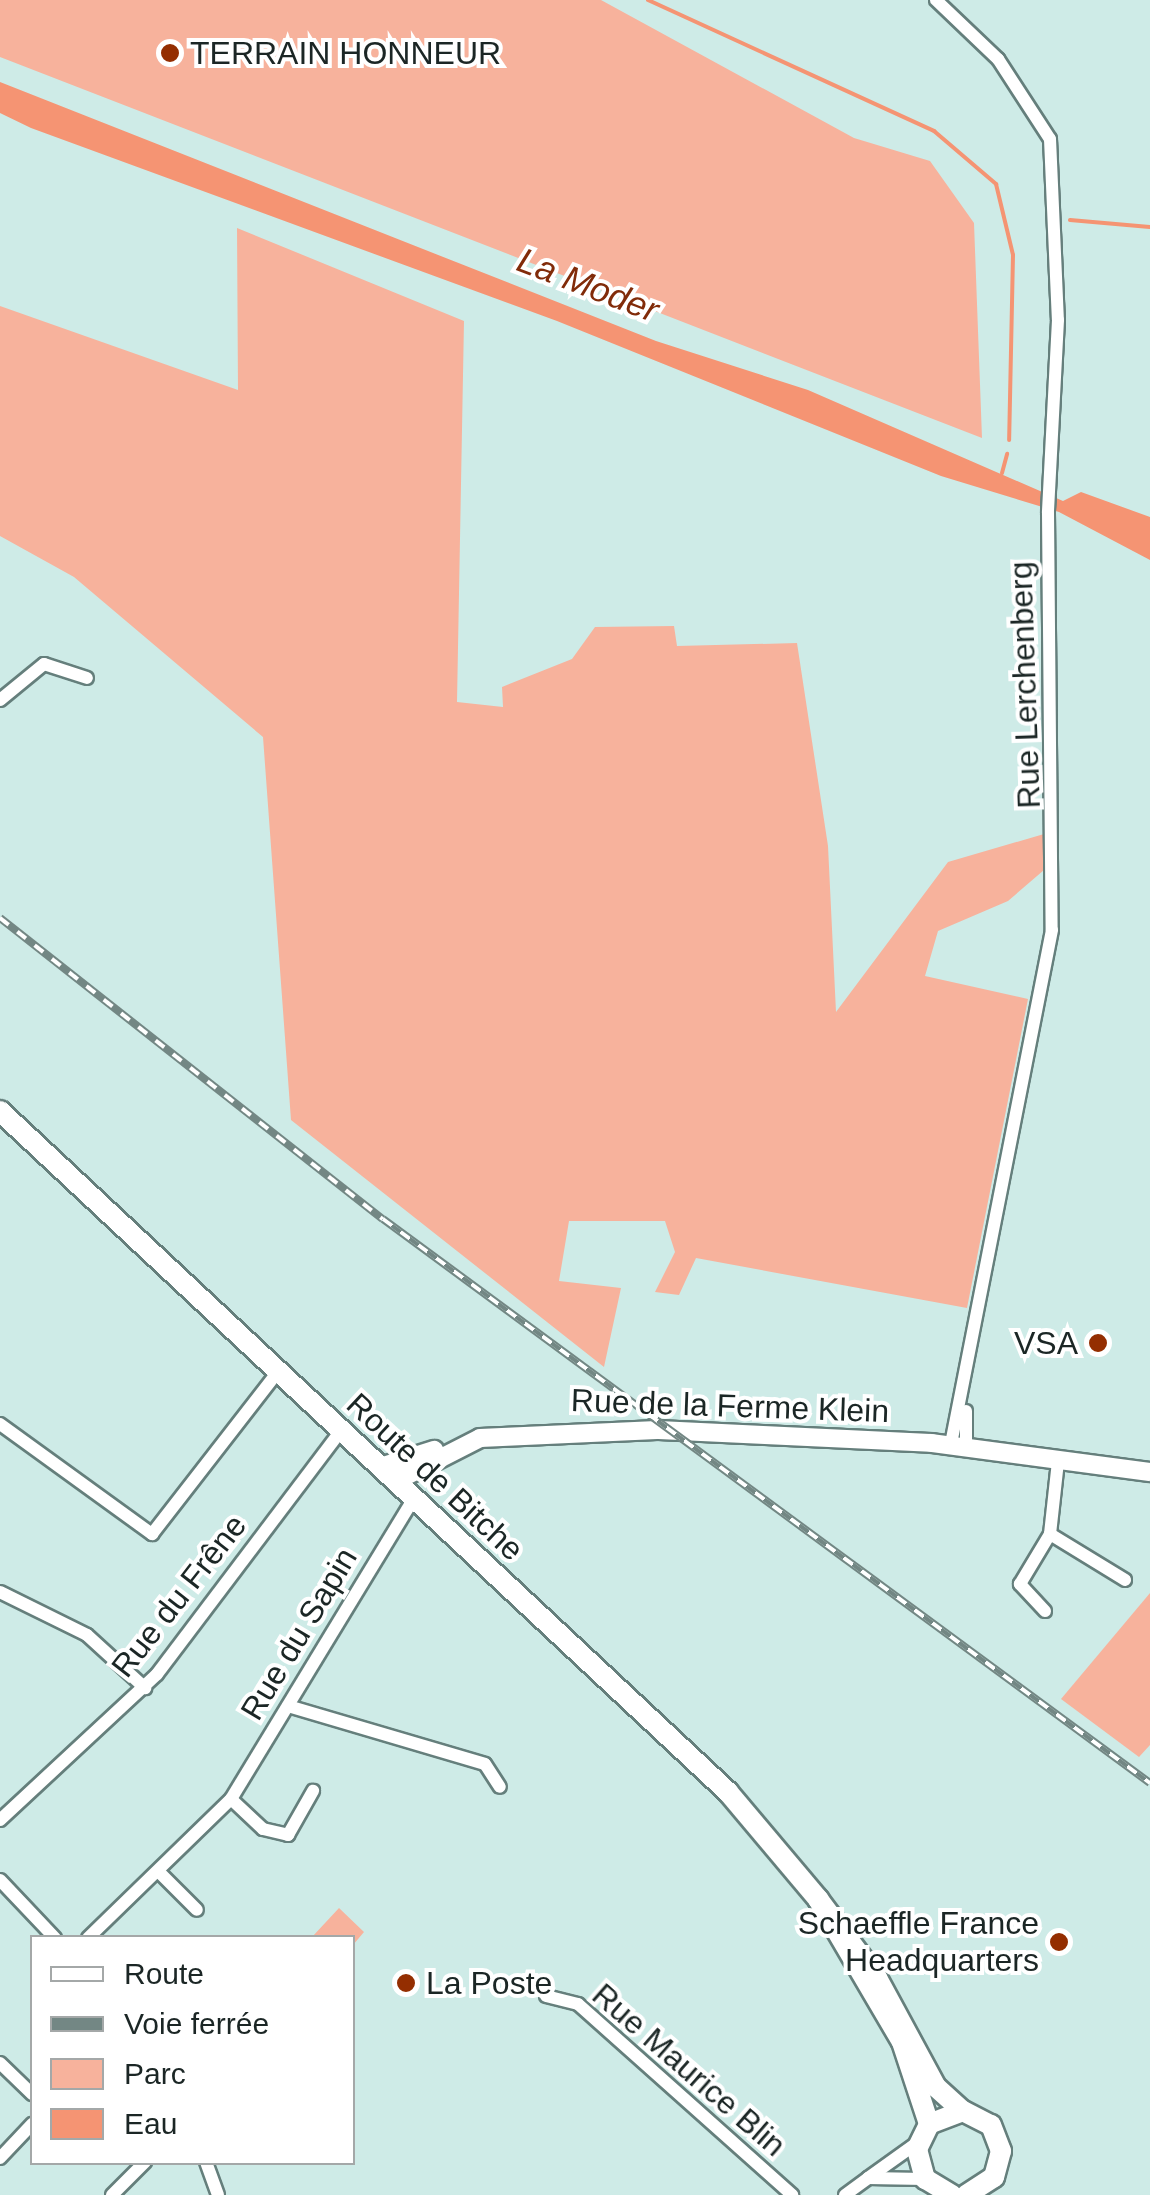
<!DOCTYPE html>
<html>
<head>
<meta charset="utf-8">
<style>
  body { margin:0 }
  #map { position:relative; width:1150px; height:2195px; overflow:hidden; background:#ceebe7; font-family:Helvetica,sans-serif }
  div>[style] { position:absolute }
  .green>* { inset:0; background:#f7b29c }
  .water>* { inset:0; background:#f59473 }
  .stream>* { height:4px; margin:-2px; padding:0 2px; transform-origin:2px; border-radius:2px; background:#f59473 }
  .roads { filter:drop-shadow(2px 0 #657f7c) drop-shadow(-2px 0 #657f7c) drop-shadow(0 2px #657f7c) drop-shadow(0 -2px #657f7c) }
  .street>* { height:12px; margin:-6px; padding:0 6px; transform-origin:6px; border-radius:6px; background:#fff }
  .secondary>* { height:18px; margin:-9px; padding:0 9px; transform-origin:9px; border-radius:9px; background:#fff }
  .primary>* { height:20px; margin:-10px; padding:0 10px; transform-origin:10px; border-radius:10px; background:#fff }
  .rail>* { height:8px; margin-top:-4px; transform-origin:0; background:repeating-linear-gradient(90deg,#fff 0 11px,#738784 0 22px); box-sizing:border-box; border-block:2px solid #738784 }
  .dots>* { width:28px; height:28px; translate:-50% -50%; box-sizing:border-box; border:5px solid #fff; border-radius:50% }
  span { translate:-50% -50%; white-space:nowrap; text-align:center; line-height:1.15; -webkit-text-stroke:8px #fff; paint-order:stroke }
  .poi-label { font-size:32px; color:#1b2625 }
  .left { translate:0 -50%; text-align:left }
  .right { translate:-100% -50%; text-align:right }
  .street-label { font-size:32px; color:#1b2625 }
  .water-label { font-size:35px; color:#812b09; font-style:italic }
  .legend { position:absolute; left:30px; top:1935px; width:325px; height:230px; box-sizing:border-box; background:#fff; border:2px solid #a4a8a8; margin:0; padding:12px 18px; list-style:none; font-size:30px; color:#1b2625 }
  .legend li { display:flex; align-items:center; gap:20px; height:50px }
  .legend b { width:50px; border:2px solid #a4a8a8 }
</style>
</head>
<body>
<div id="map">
  <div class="green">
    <div style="clip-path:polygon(0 0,601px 0,854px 138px,930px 161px,974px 223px,982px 438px,0 57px)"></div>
    <div style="clip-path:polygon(237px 228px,464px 321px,457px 702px,503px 707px,502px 687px,572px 659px,595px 627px,674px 626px,677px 646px,797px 643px,828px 846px,836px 1012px,948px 862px,1044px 834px,1044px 870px,1008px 901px,938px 931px,925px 976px,1028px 999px,967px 1308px,696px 1258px,679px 1295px,655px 1292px,675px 1252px,665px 1221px,569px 1221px,559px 1281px,621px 1288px,604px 1367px,291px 1120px,263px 737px,74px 577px,0 536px,0 306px,238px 390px)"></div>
    <div style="clip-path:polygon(1150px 1593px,1150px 1745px,1139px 1757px,1061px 1699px)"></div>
    <div style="clip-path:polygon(339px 1908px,364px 1932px,353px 1945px,352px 1938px,312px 1937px)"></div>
  </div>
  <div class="water">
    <div style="clip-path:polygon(0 82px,656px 341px,808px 390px,1063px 501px,1081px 492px,1150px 517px,1150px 560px,1059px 512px,941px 476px,557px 321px,31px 128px,0 113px)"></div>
  </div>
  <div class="stream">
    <div style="left:648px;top:0;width:315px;rotate:24.6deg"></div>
    <div style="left:934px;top:131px;width:82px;rotate:40.5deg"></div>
    <div style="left:996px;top:184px;width:73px;rotate:76.5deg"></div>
    <div style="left:1013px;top:255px;width:185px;rotate:91.2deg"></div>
    <div style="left:1070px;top:220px;width:80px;rotate:5deg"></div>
    <div style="left:1002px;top:473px;width:20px;rotate:-75deg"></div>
  </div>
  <div class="roads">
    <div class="street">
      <div style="left:936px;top:0;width:86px;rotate:43.6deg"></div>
      <div style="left:998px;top:59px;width:95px;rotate:57deg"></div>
      <div style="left:1050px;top:139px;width:181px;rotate:87.5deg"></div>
      <div style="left:1058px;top:320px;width:193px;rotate:93deg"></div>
      <div style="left:1048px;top:513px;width:417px;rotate:89.5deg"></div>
      <div style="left:1052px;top:930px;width:524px;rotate:101.12deg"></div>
      <div style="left:0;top:700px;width:57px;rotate:-39.3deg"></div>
      <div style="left:44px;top:664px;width:45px;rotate:18deg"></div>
      <div style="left:0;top:1424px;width:188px;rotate:35.9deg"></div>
      <div style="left:152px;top:1534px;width:204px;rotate:-52.2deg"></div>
      <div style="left:966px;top:1446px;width:35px;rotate:-90deg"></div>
      <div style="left:1050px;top:1534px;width:88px;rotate:31.5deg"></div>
      <div style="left:0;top:1592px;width:97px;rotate:26.3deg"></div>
      <div style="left:87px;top:1635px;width:79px;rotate:42.4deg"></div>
      <div style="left:1045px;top:1611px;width:37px;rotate:-133deg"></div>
      <div style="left:1020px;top:1584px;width:58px;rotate:-59deg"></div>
      <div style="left:1050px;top:1534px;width:73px;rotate:-83.7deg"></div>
      <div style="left:288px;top:1706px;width:205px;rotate:16.4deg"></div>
      <div style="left:485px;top:1764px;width:27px;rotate:57deg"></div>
      <div style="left:231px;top:1799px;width:44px;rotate:43.2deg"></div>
      <div style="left:263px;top:1829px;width:26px;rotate:13deg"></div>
      <div style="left:288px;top:1835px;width:51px;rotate:-60.4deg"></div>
      <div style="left:0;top:1820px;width:214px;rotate:-42.9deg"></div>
      <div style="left:157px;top:1674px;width:305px;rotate:-52.9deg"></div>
      <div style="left:160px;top:1873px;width:52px;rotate:45deg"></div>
      <div style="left:0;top:1880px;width:80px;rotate:46.5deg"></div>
      <div style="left:88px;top:1938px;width:199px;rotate:-44.2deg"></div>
      <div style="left:231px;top:1799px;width:352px;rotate:-58.7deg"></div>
      <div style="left:546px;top:1996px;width:33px;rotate:14deg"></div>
      <div style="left:578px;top:2004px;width:287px;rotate:41.7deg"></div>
      <div style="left:0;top:2063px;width:45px;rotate:44.1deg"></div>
      <div style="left:917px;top:2143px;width:60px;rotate:144.5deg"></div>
      <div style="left:868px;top:2178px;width:57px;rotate:1deg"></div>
      <div style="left:0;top:2158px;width:47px;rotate:-46.7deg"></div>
      <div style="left:206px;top:2162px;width:35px;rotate:70deg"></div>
      <div style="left:112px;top:2195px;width:47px;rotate:-45deg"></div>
      <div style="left:845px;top:2195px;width:29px;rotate:-36deg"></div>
    </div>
    <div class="secondary">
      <div style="left:380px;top:1467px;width:57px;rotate:-17.5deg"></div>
      <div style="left:396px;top:1481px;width:94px;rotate:-27.1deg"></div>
      <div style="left:480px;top:1438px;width:177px;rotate:-2.6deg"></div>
      <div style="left:657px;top:1430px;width:275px;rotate:2.7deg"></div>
      <div style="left:932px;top:1443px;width:220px;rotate:7.6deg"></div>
    </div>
    <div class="primary">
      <div style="left:0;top:1111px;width:997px;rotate:43.09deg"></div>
      <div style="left:728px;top:1792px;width:140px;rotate:49.9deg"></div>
      <div style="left:929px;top:2124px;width:86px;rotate:-108.2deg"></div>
      <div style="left:902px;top:2042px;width:166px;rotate:-120.4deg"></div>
      <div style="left:818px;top:1899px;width:99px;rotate:53.2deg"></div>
      <div style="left:877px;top:1978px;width:124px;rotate:61.6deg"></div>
      <div style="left:936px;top:2087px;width:36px;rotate:42deg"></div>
      <div style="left:952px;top:2195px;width:31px;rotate:-149deg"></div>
      <div style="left:925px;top:2179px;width:31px;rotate:-105deg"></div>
      <div style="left:917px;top:2149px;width:28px;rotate:-64deg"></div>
      <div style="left:929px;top:2124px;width:36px;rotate:-21deg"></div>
      <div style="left:963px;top:2111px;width:31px;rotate:27deg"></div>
      <div style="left:991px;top:2125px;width:28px;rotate:69deg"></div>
      <div style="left:1001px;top:2151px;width:27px;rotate:105deg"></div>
      <div style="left:994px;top:2177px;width:33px;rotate:147deg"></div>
    </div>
  </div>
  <div class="rail">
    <div style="left:0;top:918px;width:487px;rotate:38.2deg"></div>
    <div style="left:383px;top:1219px;width:952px;rotate:36.33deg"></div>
  </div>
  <div class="dots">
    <div style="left:170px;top:53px;background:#942e01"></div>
    <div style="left:1098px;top:1343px;background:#942e01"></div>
    <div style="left:1059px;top:1942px;background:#942e01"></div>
    <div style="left:406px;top:1983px;background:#942e01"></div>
  </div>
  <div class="poi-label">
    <span class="left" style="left:190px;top:53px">TERRAIN HONNEUR</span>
    <span class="right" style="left:1078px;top:1343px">VSA</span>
    <span class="right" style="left:1039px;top:1942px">Schaeffle France<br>Headquarters</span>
    <span class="left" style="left:426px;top:1983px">La Poste</span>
  </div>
  <div class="street-label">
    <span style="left:1025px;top:685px;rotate:-92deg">Rue Lerchenberg</span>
    <span style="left:730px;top:1406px;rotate:2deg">Rue de la Ferme Klein</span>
    <span style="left:435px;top:1477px;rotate:43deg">Route de Bitche</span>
    <span style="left:179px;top:1596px;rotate:-52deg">Rue du Frêne</span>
    <span style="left:299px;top:1634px;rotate:-59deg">Rue du Sapin</span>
    <span style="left:689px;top:2070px;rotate:41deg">Rue Maurice Blin</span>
  </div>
  <div class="water-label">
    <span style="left:588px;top:285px;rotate:21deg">La Moder</span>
  </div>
  <ul class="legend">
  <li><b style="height:12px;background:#fff"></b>Route</li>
  <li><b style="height:12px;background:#738784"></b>Voie ferrée</li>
  <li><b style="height:28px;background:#f7b29c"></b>Parc</li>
  <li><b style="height:28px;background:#f59473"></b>Eau</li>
  </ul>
</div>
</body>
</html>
